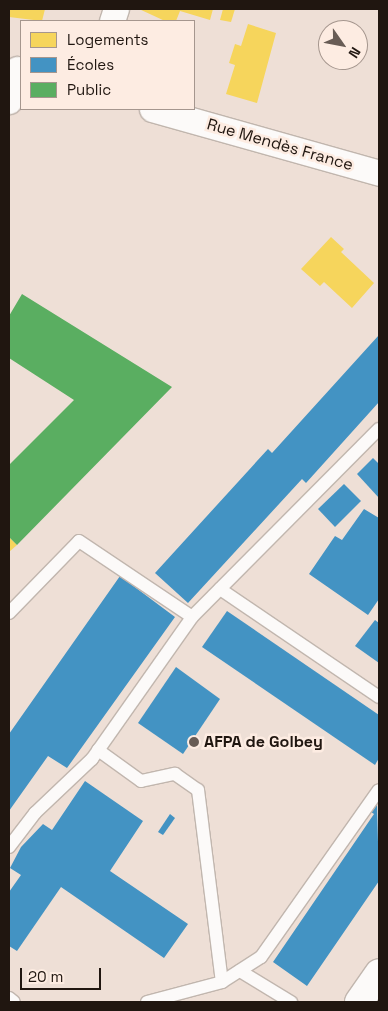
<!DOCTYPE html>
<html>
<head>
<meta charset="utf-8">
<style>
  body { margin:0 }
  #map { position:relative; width:388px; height:1011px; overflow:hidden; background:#eedfd6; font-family:"Space Grotesk",sans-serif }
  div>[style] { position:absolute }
  .homes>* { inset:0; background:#f6d55c }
  .schools>* { inset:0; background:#4393c3 }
  .public>* { inset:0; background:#5aae61 }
  .roads { filter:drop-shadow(1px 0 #c1b6ae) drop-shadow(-1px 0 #c1b6ae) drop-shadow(0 1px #c1b6ae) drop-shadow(0 -1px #c1b6ae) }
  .service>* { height:12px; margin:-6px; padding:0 6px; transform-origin:6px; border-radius:6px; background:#fcfaf9 }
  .minor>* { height:25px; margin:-12.5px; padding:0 12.5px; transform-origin:12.5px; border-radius:12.5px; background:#fcfaf9 }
  .primary>* { height:28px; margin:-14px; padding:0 14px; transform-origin:14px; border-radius:14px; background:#fcfaf9 }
  .dots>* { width:14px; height:14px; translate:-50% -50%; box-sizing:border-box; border:2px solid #fdece2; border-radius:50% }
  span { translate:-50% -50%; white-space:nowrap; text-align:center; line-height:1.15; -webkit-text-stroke:5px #fdece2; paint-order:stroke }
  .street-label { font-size:16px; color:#201610 }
  .poi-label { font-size:16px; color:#201610; font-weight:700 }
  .left { translate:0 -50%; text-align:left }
  .frame { position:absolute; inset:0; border:10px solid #201610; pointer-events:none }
  .legend { position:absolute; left:20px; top:20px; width:175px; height:90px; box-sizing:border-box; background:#fdece2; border:1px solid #a5968e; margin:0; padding:6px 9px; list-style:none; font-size:15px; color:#201610 }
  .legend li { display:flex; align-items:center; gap:10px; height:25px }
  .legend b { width:25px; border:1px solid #a5968e }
  .north { position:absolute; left:318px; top:20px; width:50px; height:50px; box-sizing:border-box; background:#fdece2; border:1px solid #a5968e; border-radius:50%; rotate:123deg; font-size:14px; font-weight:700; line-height:20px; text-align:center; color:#201610 }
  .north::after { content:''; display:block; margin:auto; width:18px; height:22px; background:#685c55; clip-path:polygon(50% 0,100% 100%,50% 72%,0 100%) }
  .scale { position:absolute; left:20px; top:968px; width:81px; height:22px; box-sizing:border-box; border:2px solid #201610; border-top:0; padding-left:6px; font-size:15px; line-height:18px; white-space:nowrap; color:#201610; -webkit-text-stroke:4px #fdece2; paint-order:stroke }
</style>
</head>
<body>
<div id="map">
  <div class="homes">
    <div style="clip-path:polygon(9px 9px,45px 9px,42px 21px,9px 17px)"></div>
    <div style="clip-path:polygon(139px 9px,213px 9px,210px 20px,180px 11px,176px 21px,165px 21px)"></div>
    <div style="clip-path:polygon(223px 9px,235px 9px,231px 22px,220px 20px)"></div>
    <div style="clip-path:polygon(248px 24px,276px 33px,257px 103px,226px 94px,235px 65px,229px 63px,235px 44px,241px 46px)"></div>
    <div style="clip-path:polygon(331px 237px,344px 249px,341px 252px,374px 283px,352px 308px,324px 282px,320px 286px,301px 269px)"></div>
    <div style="clip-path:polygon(9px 537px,17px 545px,9px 552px)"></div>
  </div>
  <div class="schools">
    <div style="clip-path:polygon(379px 335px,379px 402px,306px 483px,302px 479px,188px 603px,155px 573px,268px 449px,272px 453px)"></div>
    <div style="clip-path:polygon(373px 458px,379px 464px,379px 498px,357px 474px)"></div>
    <div style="clip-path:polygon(344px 484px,361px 501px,335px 527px,318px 509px)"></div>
    <div style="clip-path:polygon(364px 509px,379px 518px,379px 599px,368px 615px,309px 574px,335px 536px,342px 540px)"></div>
    <div style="clip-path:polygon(120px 576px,175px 617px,67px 768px,48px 756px,9px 811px,9px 734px)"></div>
    <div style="clip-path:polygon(227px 611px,379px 715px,379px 758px,375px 765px,202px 647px)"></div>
    <div style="clip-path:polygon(375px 620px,379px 623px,379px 663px,355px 646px)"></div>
    <div style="clip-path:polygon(176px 667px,220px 699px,183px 754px,138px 723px)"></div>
    <div style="clip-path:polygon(85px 781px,143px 821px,110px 871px,188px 924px,164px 958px,61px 887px,17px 951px,9px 946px,9px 892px,21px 875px,10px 868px,21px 847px,43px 824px,52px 830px)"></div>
    <div style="clip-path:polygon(377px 804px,379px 881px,307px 986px,273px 962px,374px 814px,371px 812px)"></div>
    <div style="clip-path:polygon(170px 814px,175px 818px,163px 835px,158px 832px)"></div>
  </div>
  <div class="public">
    <div style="clip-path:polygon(22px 294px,172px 387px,17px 545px,9px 537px,9px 465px,74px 400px,9px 358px,9px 316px)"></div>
  </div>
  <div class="roads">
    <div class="service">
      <div style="left:220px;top:589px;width:192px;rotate:34.2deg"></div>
      <div style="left:9px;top:613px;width:100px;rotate:-45.8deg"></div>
      <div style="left:79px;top:541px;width:136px;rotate:33.9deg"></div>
      <div style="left:98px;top:750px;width:53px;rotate:35.8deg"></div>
      <div style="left:141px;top:781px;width:35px;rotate:-12deg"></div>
      <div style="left:175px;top:774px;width:28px;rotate:35deg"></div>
      <div style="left:198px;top:790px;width:193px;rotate:82.9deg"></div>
      <div style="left:9px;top:847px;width:43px;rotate:-52.6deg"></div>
      <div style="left:35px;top:813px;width:79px;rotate:-43.5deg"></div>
      <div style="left:92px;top:759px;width:174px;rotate:-54.8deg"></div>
      <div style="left:192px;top:617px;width:265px;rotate:-45.2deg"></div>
      <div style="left:240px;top:971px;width:60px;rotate:31.3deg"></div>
      <div style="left:9px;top:998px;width:6px;rotate:39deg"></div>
      <div style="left:147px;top:1002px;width:78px;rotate:-14.9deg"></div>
      <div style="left:222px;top:982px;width:46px;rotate:-32.7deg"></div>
      <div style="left:261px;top:957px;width:204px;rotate:-54.8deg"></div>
    </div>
    <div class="minor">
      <div style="left:112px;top:21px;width:13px;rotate:-72deg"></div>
      <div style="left:9px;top:101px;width:33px;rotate:-76deg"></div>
      <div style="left:152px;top:109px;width:236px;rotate:15.7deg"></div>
    </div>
    <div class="primary">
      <div style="left:359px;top:1002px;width:35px;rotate:-55deg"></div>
    </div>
  </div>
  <div class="dots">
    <div style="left:194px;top:742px;background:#685c55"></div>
  </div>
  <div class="street-label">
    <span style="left:280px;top:145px;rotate:16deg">Rue Mendès France</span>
  </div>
  <div class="poi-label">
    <span class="left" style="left:204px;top:742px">AFPA de Golbey</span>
  </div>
  <div class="frame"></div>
  <ul class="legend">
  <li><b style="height:14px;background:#f6d55c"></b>Logements</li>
  <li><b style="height:14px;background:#4393c3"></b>Écoles</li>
  <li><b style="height:14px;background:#5aae61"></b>Public</li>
  </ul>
  <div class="north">N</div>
  <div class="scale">20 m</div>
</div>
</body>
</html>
